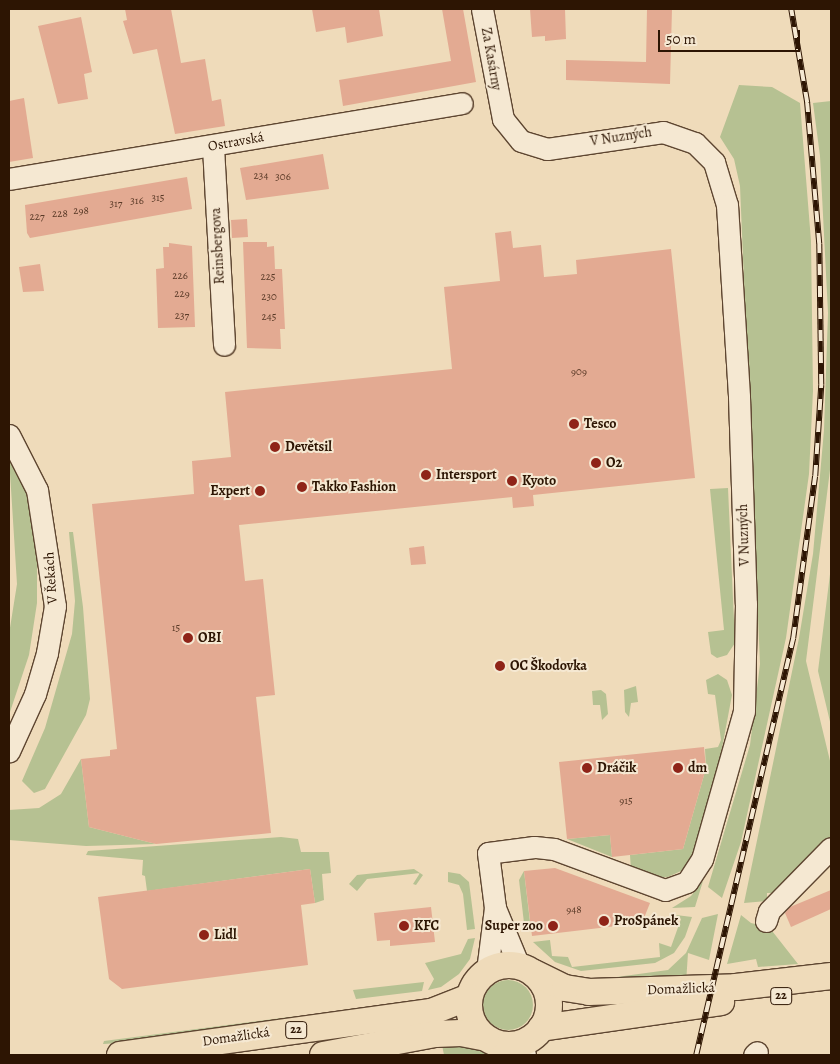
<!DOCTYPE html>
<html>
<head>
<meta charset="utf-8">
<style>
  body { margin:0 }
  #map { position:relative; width:840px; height:1064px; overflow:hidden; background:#efdbba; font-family:Alegreya,serif }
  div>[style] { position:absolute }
  .green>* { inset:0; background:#b6c192 }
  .round { border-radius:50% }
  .building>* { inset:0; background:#e3aa92 }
  .roads { filter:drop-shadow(1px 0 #5e4631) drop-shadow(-1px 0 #5e4631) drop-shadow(0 1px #5e4631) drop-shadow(0 -1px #5e4631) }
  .minor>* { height:21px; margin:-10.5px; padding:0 10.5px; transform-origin:10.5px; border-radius:10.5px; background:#f5e8d2 }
  .major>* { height:26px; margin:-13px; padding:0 13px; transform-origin:13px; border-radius:13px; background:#efdbba }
  .major>.ring { margin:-13px; padding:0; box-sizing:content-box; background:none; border:26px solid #efdbba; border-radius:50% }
  .rail>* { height:5.5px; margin-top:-2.75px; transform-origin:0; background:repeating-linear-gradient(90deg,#f5e8d2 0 11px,#2d1503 0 22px); box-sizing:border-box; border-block:1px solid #2d1503 }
  .dots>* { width:14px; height:14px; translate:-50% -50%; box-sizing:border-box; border:2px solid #f5e8d2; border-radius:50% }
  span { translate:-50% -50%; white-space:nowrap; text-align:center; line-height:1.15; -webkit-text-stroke:4px #f5e8d2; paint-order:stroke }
  .number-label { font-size:11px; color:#5a3a27 }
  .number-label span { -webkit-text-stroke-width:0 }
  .shield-label span { padding:1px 4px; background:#f5e8d2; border:1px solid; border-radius:4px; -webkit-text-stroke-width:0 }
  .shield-label { font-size:12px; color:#2d1503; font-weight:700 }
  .street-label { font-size:14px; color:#2d1503 }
  .poi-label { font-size:14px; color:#2d1503; font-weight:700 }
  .left { translate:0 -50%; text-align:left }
  .right { translate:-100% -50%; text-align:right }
  .frame { position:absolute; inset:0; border:10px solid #2d1503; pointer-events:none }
  .scale { position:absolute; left:658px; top:30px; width:142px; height:22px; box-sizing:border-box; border:2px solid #2d1503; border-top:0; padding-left:6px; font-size:15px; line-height:18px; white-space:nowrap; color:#2d1503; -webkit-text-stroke:4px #f5e8d2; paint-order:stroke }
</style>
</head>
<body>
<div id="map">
  <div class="green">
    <div style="clip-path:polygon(739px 85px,772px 87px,800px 103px,811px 241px,813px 391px,809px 474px,786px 638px,741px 842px,722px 898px,708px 887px,750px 745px,760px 664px,740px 186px,734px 159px,720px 137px)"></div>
    <div style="clip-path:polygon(831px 101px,831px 462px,806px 661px,831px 765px,831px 843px,772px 893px,767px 893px,767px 901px,744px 903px,799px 638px,813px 554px,824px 430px,828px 313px,820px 156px,813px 103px)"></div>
    <div style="clip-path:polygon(9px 457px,26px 492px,37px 558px,37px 603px,29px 655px,9px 715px,9px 634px,17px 584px)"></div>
    <div style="clip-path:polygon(728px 488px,735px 643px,727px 655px,717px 658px,711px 654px,708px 632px,724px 630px,710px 489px)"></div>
    <div style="clip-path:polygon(69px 532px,73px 532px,83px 607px,90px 699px,86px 715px,45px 789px,34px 793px,22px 781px,45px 728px,72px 634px,75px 601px)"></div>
    <div style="clip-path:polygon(831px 566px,830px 704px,831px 726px,818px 671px)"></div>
    <div style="clip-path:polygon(718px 674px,727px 680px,732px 695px,719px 764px,692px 856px,683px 870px,668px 877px,656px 878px,631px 870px,630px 855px,683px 849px,706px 768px,705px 749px,718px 747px,721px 740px,715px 695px,708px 694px,706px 680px)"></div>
    <div style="clip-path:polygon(636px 686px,638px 702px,631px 703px,629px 717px,625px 712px,624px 690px)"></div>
    <div style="clip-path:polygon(601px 690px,606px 694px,608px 714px,602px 720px,600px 705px,593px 705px,592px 691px)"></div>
    <div style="clip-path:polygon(81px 759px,89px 827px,156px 844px,86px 846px,9px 840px,9px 810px,39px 808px,61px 794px)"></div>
    <div style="clip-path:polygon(610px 835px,612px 857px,567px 839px)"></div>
    <div style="clip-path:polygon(281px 837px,298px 839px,301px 852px,329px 852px,331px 873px,322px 874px,324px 900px,315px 903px,310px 869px,147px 891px,145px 876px,142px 875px,143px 860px,86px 855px,88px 851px)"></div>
    <div style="clip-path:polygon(414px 869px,423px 875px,416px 885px,413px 884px,420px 873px,367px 879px,357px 891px,349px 884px,357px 875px)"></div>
    <div style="clip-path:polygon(524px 871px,530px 922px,524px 923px,519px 880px)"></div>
    <div style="clip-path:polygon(448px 872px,460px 874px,469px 882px,475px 929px,467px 930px,463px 894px,459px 885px,448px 882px)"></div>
    <div style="clip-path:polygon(703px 881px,695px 907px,672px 908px,691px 896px)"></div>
    <div style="clip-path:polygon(718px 914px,709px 960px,688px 953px,686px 983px,602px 979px,668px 970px,686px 953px,702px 918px)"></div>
    <div style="clip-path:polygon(676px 915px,692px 917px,685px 937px,674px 953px,655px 963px,581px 971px,555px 962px,533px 942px,550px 940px,552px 956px,568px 957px,572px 967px,660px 957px,659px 943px,671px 947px,681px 919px)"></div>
    <div style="clip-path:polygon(741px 915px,751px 923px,769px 927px,798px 964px,758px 967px,756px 959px,727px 964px)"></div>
    <div style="clip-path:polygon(475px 938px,470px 959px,459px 974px,441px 987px,428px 990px,434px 979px,425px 963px,461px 954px,468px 939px)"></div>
    <div class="round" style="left:483px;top:980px;width:50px;height:50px"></div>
    <div style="clip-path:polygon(424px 982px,422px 991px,356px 999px,353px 990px)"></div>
    <div style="clip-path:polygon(297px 1016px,171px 1040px,103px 1044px,104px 1041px)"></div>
    <div style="clip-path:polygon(441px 1040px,470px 1042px,502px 1055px,444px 1055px)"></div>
  </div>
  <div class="building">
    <div style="clip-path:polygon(125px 9px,171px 9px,181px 63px,205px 59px,212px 101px,221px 99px,225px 126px,175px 134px,157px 49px,133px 54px,123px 21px,127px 20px)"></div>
    <div style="clip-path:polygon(312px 9px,379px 9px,383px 36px,347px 43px,345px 27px,316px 32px)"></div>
    <div style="clip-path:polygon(442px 9px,463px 9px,476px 82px,343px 106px,339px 80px,451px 61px)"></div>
    <div style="clip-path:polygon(530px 9px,565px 9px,566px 39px,545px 41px,545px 36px,532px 37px)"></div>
    <div style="clip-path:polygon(647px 9px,672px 9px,670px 84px,566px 80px,566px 60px,646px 62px)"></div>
    <div style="clip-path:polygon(81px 17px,92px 72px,84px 74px,88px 99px,58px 104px,38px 26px)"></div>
    <div style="clip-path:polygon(24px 98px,33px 158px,9px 162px,9px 101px)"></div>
    <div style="clip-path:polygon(323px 154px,329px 189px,246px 200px,240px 168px)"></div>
    <div style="clip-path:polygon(187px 177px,192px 209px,30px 238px,27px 233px,25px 205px)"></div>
    <div style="clip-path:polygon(247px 219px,248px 237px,232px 238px,231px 220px)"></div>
    <div style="clip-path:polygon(511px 231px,513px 248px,541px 245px,544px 277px,577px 274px,576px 260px,671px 249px,695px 478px,533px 495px,534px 506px,513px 508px,512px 497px,239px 525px,245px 581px,263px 579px,275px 695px,256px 697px,271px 833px,156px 844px,89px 827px,81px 759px,110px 756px,110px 750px,117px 749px,92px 504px,194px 494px,192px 461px,231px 457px,225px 392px,452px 369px,444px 287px,500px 281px,495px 233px)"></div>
    <div style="clip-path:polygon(243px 242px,267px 242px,267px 247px,274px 246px,275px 269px,282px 269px,285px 329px,280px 329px,281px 349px,247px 348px)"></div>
    <div style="clip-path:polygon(169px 243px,192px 246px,195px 327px,158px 328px,156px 269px,164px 268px,163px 247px,169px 247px)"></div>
    <div style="clip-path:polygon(40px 264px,44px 291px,23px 292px,19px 267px)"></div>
    <div style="clip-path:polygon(424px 546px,426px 564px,411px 565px,409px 548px)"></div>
    <div style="clip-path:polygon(704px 747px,706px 768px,683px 849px,612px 857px,610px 835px,567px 839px,559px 762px)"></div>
    <div style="clip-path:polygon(555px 868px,650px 903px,642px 923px,532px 936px,524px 871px)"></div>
    <div style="clip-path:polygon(310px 869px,315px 903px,301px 905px,308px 965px,122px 989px,109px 979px,98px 897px)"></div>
    <div style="clip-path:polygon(831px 890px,831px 909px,791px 927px,785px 913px,790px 907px)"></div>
    <div style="clip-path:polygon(431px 907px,435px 942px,390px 946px,390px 940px,377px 941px,374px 913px)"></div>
  </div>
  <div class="roads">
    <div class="minor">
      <div style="left:482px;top:9px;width:112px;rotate:79.2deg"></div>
      <div style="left:503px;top:119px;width:28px;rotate:51deg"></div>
      <div style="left:521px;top:141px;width:27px;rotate:17deg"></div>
      <div style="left:547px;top:149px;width:117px;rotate:-8.3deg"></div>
      <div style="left:663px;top:132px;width:34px;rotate:19deg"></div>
      <div style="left:695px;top:143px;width:27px;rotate:45deg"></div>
      <div style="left:714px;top:162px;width:45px;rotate:73.2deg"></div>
      <div style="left:727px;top:205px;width:192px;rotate:86.4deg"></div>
      <div style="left:739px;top:397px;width:207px;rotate:88.1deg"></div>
      <div style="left:746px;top:604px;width:107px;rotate:91.1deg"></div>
      <div style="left:744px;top:711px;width:154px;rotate:105.8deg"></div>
      <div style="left:702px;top:859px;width:27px;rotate:123deg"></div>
      <div style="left:687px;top:882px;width:23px;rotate:160deg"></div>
      <div style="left:665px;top:890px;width:118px;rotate:-159.7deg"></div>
      <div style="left:554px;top:849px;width:20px;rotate:-174deg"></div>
      <div style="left:534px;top:847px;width:46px;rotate:172.6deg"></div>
      <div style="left:488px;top:853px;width:55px;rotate:82.7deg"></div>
      <div style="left:495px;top:908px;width:63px;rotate:67.5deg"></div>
      <div style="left:213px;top:147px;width:198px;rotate:86.8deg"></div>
      <div style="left:9px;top:179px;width:459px;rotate:-9.5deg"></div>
      <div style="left:9px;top:435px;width:62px;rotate:63deg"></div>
      <div style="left:37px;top:490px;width:117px;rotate:81.2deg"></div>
      <div style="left:55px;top:606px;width:48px;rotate:99.7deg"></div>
      <div style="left:47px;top:653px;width:43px;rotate:106.3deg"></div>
      <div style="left:35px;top:694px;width:63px;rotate:114.5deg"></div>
      <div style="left:766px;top:921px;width:10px;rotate:-73deg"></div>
      <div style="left:769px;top:911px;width:88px;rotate:-45.5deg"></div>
      <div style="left:487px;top:971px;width:64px;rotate:-82.8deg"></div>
      <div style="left:520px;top:1043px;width:13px;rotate:67deg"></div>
      <div style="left:754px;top:1055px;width:4px;rotate:-45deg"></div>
    </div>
    <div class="major">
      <div class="ring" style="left:469px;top:965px;width:54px;height:54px"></div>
      <div style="left:534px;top:973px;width:34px;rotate:26deg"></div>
      <div style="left:565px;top:988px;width:24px;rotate:9deg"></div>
      <div style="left:589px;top:992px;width:147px;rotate:-1.9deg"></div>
      <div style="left:736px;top:987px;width:96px;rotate:-6.6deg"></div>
      <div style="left:541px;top:1028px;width:182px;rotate:-8.2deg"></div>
      <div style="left:120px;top:1055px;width:314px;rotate:-7.9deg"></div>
      <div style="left:431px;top:1012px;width:41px;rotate:-21.5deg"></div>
      <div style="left:323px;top:1055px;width:114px;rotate:-10.6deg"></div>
      <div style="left:435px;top:1034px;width:26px;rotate:-2deg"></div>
      <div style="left:461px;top:1033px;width:25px;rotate:11deg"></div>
    </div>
  </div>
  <div class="rail">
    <div style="left:696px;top:1055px;width:428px;rotate:-76.9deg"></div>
    <div style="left:793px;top:638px;width:163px;rotate:-82.3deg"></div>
    <div style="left:815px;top:476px;width:91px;rotate:-86.2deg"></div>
    <div style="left:821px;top:385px;width:141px;rotate:-90.8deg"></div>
    <div style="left:819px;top:244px;width:142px;rotate:-94.9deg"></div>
    <div style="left:807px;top:103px;width:95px;rotate:-99.7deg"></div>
  </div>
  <div class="dots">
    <div style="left:574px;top:424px;background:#8f2418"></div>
    <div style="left:275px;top:447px;background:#8f2418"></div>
    <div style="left:596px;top:463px;background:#8f2418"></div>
    <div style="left:426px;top:475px;background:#8f2418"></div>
    <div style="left:512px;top:481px;background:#8f2418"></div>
    <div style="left:302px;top:487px;background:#8f2418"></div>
    <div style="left:260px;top:491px;background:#8f2418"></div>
    <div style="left:188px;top:638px;background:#8f2418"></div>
    <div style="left:500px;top:666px;background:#8f2418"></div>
    <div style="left:587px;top:768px;background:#8f2418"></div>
    <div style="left:678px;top:768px;background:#8f2418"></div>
    <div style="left:604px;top:921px;background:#8f2418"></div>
    <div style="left:404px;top:926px;background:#8f2418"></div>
    <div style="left:553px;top:926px;background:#8f2418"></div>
    <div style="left:204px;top:935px;background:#8f2418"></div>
  </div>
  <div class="number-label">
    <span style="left:261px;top:176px">234</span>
    <span style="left:283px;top:177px">306</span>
    <span style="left:158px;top:198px">315</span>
    <span style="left:137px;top:201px">316</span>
    <span style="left:116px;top:204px">317</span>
    <span style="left:81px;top:211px">298</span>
    <span style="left:60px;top:214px">228</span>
    <span style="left:37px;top:217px">227</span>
    <span style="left:180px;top:276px">226</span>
    <span style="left:268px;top:277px">225</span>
    <span style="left:182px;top:294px">229</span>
    <span style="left:269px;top:297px">230</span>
    <span style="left:182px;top:316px">237</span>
    <span style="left:269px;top:317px">245</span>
    <span style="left:579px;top:372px">909</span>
    <span style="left:176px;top:628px">15</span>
    <span style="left:626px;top:801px">915</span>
    <span style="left:574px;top:910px">948</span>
  </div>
  <div class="shield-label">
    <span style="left:781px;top:996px">22</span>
    <span style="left:296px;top:1030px">22</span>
  </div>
  <div class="street-label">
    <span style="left:491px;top:59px;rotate:80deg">Za Kasárny</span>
    <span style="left:621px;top:137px;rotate:-9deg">V Nuzných</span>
    <span style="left:236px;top:142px;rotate:-10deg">Ostravská</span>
    <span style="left:218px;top:246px;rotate:-93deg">Reinsbergova</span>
    <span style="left:744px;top:535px;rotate:-92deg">V Nuzných</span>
    <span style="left:51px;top:578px;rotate:-94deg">V Řekách</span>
    <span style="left:681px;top:989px;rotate:-2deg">Domažlická</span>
    <span style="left:236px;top:1037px;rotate:-8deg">Domažlická</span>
  </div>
  <div class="poi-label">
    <span class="left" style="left:584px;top:424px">Tesco</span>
    <span class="left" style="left:285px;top:447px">Devětsil</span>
    <span class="left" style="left:606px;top:463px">O2</span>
    <span class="left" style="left:436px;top:475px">Intersport</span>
    <span class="left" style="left:522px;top:481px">Kyoto</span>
    <span class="left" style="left:312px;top:487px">Takko Fashion</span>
    <span class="right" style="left:250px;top:491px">Expert</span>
    <span class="left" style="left:198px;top:638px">OBI</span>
    <span class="left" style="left:510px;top:666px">OC Škodovka</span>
    <span class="left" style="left:597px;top:768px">Dráčik</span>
    <span class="left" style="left:688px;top:768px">dm</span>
    <span class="left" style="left:614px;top:921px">ProSpánek</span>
    <span class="left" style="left:414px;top:926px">KFC</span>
    <span class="right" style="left:543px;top:926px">Super zoo</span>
    <span class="left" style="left:214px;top:935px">Lidl</span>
  </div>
  <div class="frame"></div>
  <div class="scale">50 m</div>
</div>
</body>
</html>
